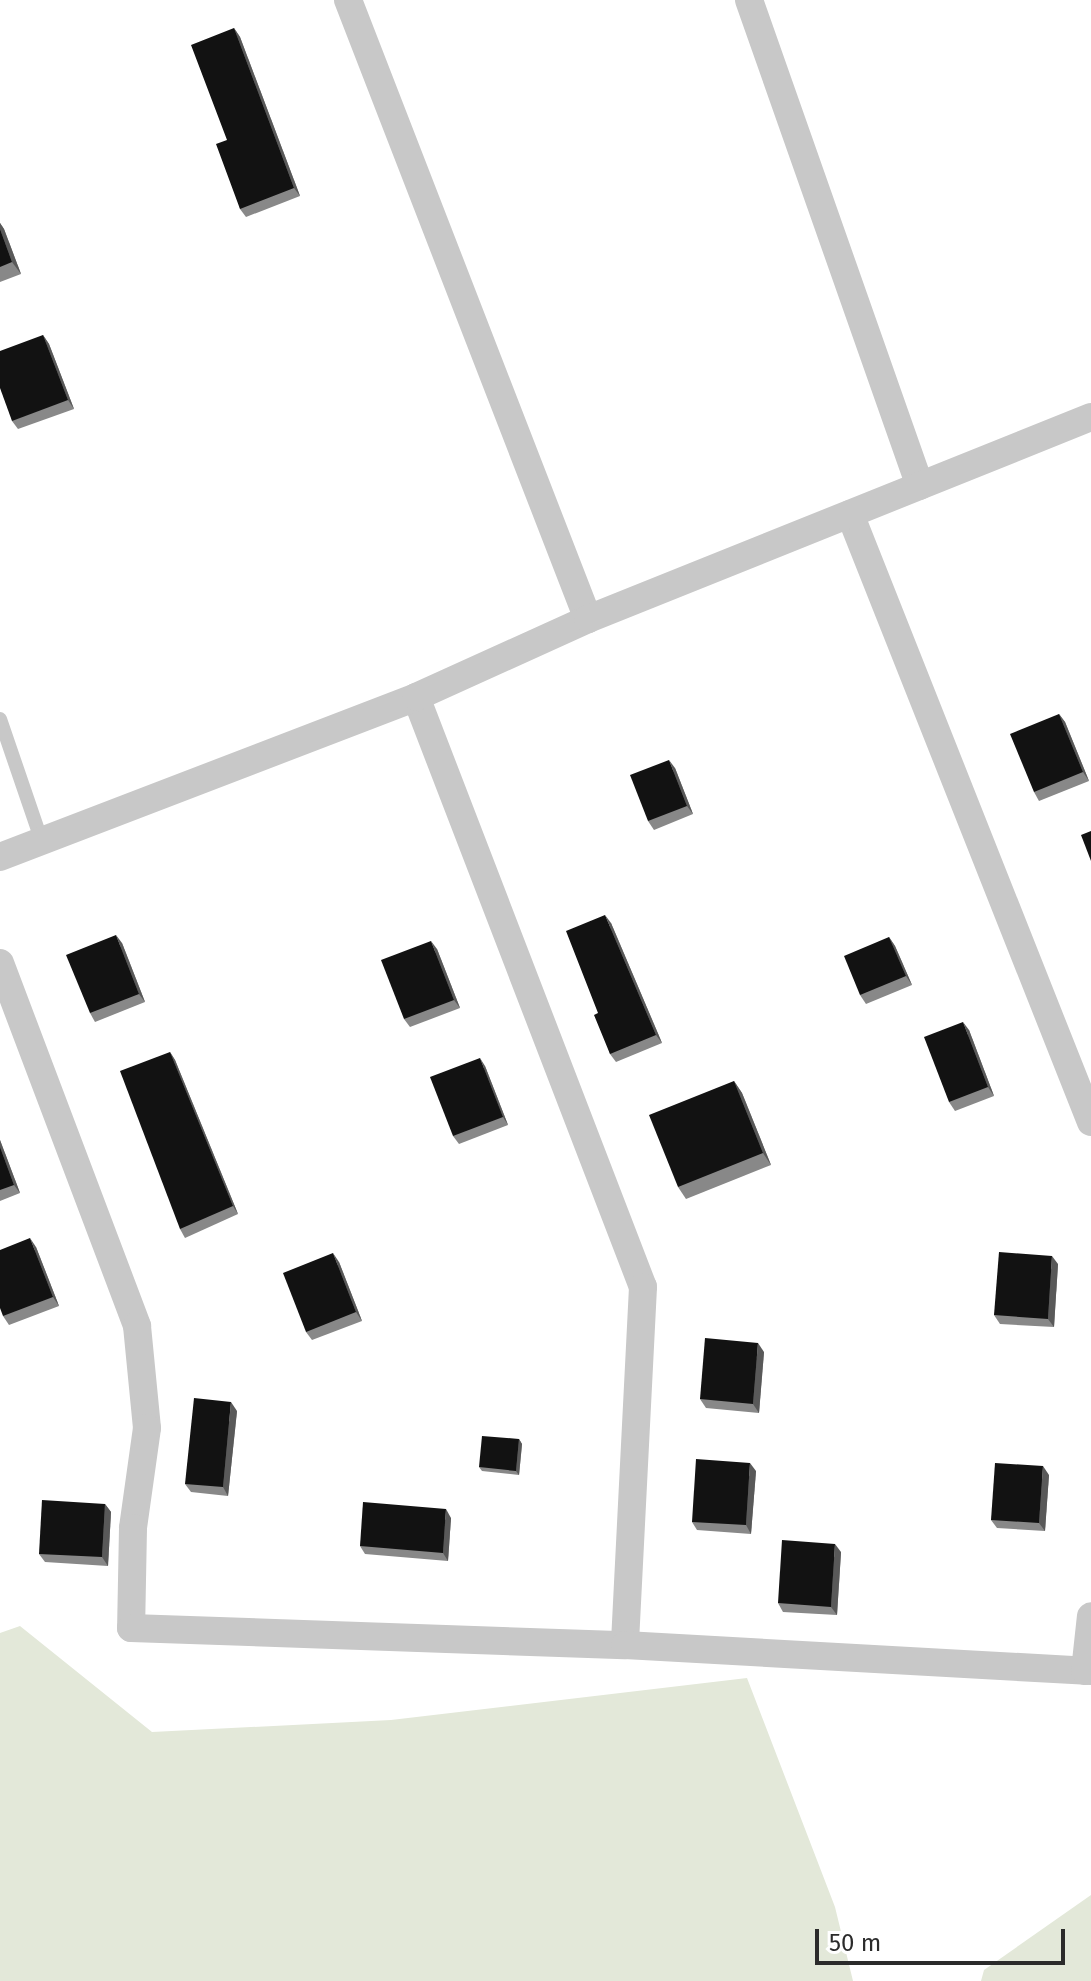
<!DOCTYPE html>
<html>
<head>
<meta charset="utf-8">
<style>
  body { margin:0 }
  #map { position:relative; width:1091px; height:1981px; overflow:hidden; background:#fff; font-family:"Fira Sans",sans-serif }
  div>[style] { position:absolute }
  .green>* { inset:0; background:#e3e8d9 }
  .service>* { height:14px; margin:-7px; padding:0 7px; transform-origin:7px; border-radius:7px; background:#c8c8c8 }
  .minor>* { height:28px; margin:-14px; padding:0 14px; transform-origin:14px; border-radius:14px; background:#c8c8c8 }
  .wall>* { inset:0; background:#888 }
  .shaded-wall>* { inset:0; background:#595959 }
  .building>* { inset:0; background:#121212 }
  span { translate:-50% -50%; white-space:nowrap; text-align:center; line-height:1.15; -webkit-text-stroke:8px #fff; paint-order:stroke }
  .scale { position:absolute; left:815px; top:1929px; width:250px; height:36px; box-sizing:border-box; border:4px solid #2b2b2b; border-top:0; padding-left:10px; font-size:24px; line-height:28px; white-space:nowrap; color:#2b2b2b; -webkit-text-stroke:6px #fff; paint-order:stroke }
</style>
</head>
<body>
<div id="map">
  <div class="green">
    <div style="clip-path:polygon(20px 1626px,152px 1732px,391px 1720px,747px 1678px,835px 1907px,853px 1981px,0 1981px,0 1633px)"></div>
    <div style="clip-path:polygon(1091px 1895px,1091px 1981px,981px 1981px,984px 1970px)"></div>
  </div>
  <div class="service">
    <div style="left:0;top:719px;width:127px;rotate:71.1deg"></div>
  </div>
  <div class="minor">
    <div style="left:348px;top:0;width:664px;rotate:68.81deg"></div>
    <div style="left:749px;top:0;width:515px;rotate:70.62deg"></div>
    <div style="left:850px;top:514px;width:654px;rotate:68.38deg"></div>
    <div style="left:416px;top:697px;width:632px;rotate:68.96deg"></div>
    <div style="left:643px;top:1287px;width:358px;rotate:92.9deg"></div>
    <div style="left:0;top:857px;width:446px;rotate:-21deg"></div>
    <div style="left:416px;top:697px;width:189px;rotate:-24.4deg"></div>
    <div style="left:588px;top:619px;width:542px;rotate:-21.88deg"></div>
    <div style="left:0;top:963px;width:388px;rotate:69.3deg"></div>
    <div style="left:137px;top:1326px;width:102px;rotate:84.4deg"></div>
    <div style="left:147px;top:1428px;width:101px;rotate:98deg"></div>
    <div style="left:133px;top:1528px;width:100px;rotate:91.1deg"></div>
    <div style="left:131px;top:1628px;width:494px;rotate:2deg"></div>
    <div style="left:625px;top:1645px;width:467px;rotate:3.2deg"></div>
    <div style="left:1085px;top:1671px;width:55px;rotate:-83.8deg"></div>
  </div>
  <div class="wall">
    <div style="clip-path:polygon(234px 28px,240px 37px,300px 196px,246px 217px,240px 209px,227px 140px)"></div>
    <div style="clip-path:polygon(0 223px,4px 229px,21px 274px,0 282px)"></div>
    <div style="clip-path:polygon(43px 335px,49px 344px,74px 409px,18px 429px,12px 421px)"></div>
    <div style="clip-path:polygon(1059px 714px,1065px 722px,1089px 781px,1039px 801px,1034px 792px)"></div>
    <div style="clip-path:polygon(675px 768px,693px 814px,654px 830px,648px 821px)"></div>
    <div style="clip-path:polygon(611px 923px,662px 1043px,616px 1062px,610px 1054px,598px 1013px)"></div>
    <div style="clip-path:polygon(889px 937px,895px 946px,912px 985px,866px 1004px,860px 995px)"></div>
    <div style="clip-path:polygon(122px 943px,145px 1002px,95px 1022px,90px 1013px)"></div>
    <div style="clip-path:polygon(437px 949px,460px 1008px,410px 1027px,404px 1019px)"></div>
    <div style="clip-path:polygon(969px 1030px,994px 1096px,955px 1111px,949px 1102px)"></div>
    <div style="clip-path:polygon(170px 1052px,175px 1060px,238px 1214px,185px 1238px,180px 1229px)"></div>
    <div style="clip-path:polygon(485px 1066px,508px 1125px,459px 1144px,453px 1136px)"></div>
    <div style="clip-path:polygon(734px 1081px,742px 1093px,771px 1165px,686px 1199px,678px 1187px)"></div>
    <div style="clip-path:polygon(0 1140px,20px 1193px,0 1201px)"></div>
    <div style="clip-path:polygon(36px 1247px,59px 1306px,9px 1325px,3px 1316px)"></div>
    <div style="clip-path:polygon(339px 1262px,362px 1321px,312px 1340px,306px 1332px)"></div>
    <div style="clip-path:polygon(1058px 1264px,1054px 1327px,1000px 1324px,994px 1315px)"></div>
    <div style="clip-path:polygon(764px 1352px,759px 1413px,706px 1408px,700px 1399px)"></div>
    <div style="clip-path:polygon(237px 1411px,228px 1496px,191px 1492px,185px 1484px)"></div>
    <div style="clip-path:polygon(519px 1439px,522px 1444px,519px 1475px,482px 1471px,479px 1467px)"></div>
    <div style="clip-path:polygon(756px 1471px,751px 1534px,697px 1530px,692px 1522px)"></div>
    <div style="clip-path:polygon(1049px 1475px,1045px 1531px,997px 1528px,991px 1520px)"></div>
    <div style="clip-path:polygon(105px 1504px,111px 1512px,108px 1566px,45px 1562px,39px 1554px)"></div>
    <div style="clip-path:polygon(451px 1518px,448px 1561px,365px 1554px,360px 1546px)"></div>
    <div style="clip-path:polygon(841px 1552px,837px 1615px,783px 1612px,778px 1603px)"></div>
  </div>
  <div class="shaded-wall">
    <div style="clip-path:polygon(234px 28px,240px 37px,300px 196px,294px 188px)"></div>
    <div style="clip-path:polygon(0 223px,4px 229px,21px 274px,12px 262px,0 229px)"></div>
    <div style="clip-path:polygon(43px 335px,49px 344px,74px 409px,68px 400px)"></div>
    <div style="clip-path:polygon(1059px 714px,1065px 722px,1089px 781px,1083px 772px)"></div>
    <div style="clip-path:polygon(669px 760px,675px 768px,693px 814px,687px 806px)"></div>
    <div style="clip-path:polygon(605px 915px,611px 923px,662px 1043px,656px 1035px)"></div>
    <div style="clip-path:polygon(116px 935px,122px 943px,145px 1002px,139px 994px)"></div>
    <div style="clip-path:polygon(889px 937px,895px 946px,912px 985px,906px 976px)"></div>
    <div style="clip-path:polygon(431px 941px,437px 949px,460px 1008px,454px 1000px)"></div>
    <div style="clip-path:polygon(963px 1022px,969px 1030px,994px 1096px,988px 1087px)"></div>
    <div style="clip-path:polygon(170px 1052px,175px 1060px,238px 1214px,233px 1206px)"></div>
    <div style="clip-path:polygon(480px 1058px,485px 1066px,508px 1125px,503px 1117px)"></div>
    <div style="clip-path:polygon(734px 1081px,742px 1093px,771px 1165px,763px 1153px)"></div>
    <div style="clip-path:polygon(0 1140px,20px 1193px,14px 1185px,0 1147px)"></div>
    <div style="clip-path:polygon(30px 1238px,36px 1247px,59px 1306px,53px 1297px)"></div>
    <div style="clip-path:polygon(333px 1253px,339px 1262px,362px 1321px,356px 1312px)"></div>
    <div style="clip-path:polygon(1052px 1256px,1058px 1264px,1054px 1327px,1048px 1319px)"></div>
    <div style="clip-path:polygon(758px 1343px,764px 1352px,759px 1413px,753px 1404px)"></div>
    <div style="clip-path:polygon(231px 1402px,237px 1411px,228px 1496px,223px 1487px)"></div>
    <div style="clip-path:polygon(519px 1439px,522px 1444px,519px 1475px,516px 1471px)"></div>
    <div style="clip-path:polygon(750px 1463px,756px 1471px,751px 1534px,746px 1525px)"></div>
    <div style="clip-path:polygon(1043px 1466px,1049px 1475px,1045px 1531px,1039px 1523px)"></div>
    <div style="clip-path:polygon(105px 1504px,111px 1512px,108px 1566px,102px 1557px)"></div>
    <div style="clip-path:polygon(446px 1509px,451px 1518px,448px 1561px,443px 1553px)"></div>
    <div style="clip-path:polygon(835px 1544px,841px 1552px,837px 1615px,831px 1607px)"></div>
  </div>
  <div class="building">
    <div style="clip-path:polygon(234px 28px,294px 188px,240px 209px,216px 144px,227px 140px,191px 45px)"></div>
    <div style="clip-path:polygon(0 229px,12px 262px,0 267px)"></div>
    <div style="clip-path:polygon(43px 335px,68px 400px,12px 421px,0 388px,0 351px)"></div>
    <div style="clip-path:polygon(1059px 714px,1083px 772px,1034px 792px,1010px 734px)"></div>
    <div style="clip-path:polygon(669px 760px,687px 806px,648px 821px,630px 775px)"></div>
    <div style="clip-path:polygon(1091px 831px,1091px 861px,1081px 835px)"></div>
    <div style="clip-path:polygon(605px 915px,656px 1035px,610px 1054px,594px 1015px,598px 1013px,566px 931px)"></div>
    <div style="clip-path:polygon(116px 935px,139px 994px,90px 1013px,66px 955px)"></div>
    <div style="clip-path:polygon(889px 937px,906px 976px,860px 995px,844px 956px)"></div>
    <div style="clip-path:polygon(431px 941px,454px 1000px,404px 1019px,381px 960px)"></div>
    <div style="clip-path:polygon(963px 1022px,988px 1087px,949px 1102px,924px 1037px)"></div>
    <div style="clip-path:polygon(170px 1052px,233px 1206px,180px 1229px,120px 1071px)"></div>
    <div style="clip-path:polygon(480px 1058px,503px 1117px,453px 1136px,430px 1077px)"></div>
    <div style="clip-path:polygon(734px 1081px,763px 1153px,678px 1187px,649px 1115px)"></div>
    <div style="clip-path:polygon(0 1147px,14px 1185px,0 1190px)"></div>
    <div style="clip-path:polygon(30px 1238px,53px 1297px,3px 1316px,0 1308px,0 1250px)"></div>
    <div style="clip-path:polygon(999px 1252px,1052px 1256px,1048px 1319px,994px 1315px)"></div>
    <div style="clip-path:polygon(333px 1253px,356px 1312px,306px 1332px,283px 1273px)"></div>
    <div style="clip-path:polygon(705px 1338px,758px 1343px,753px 1404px,700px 1399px)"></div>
    <div style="clip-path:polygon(194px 1398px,231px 1402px,223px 1487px,185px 1484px)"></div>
    <div style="clip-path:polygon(482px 1436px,519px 1439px,516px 1471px,479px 1467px)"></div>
    <div style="clip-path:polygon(696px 1459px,750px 1463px,746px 1525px,692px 1522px)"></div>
    <div style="clip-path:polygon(995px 1463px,1043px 1466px,1039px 1523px,991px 1520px)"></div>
    <div style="clip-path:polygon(42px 1500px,105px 1504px,102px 1557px,39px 1554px)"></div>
    <div style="clip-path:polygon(363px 1502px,446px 1509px,443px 1553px,360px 1546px)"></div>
    <div style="clip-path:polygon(782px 1540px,835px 1544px,831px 1607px,778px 1603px)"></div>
  </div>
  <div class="scale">50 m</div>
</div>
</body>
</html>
